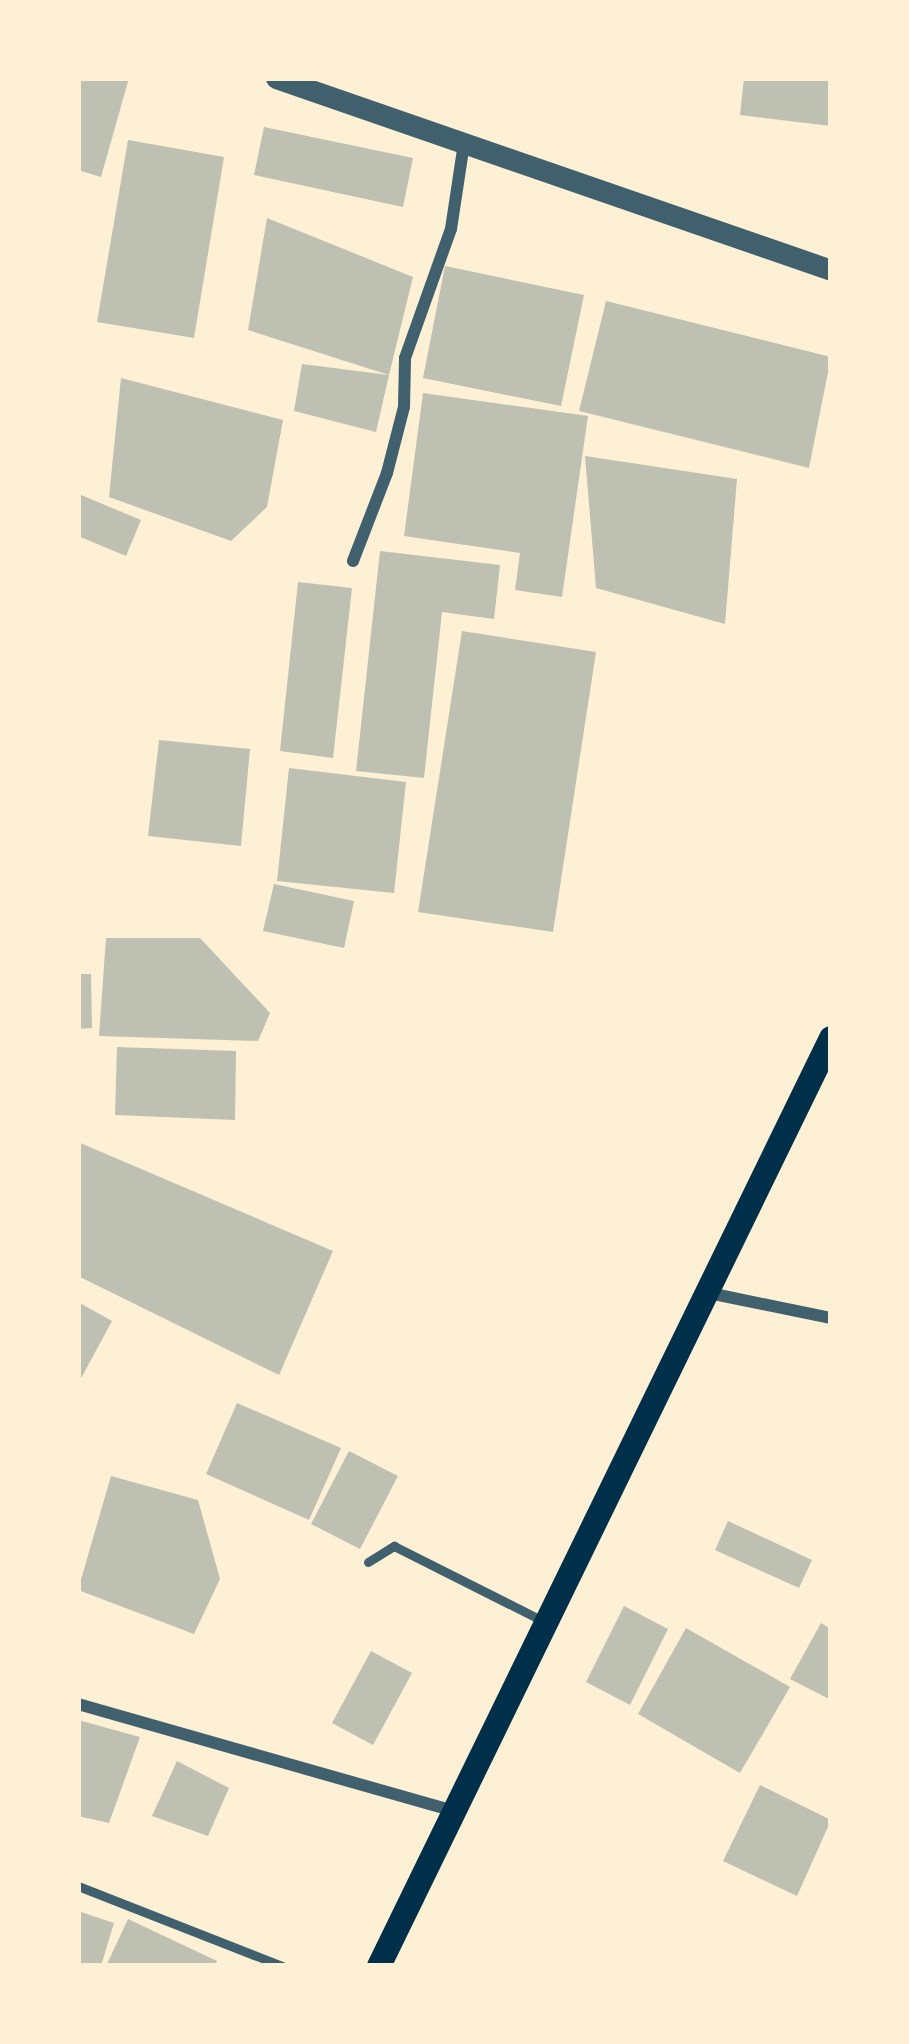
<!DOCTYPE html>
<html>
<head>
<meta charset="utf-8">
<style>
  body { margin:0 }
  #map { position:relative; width:909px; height:2044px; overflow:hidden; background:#fdf0d5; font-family:"Varela Round",sans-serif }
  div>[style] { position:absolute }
  .building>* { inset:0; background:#bec0b2 }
  .service>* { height:9px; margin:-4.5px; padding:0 4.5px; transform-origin:4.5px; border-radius:4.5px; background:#3f606c }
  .minor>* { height:12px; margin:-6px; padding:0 6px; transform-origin:6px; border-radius:6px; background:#3f606c }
  .tertiary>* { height:21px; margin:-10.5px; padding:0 10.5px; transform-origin:10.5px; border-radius:10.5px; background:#3f606c }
  .secondary>* { height:24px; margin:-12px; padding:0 12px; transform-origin:12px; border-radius:12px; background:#003049 }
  span { translate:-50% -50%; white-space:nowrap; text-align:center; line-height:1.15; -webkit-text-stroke:10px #fdf0d5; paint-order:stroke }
  .frame { position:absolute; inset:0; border:81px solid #fdf0d5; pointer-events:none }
</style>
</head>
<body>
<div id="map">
  <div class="building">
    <div style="clip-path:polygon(78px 78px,129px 78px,101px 177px,78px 170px)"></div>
    <div style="clip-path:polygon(744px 78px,831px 78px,831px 126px,740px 115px)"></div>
    <div style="clip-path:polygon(264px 127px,413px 158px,403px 207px,254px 175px)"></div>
    <div style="clip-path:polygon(128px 140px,224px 157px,194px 338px,97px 322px)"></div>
    <div style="clip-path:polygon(267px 218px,413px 277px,389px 375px,248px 330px)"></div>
    <div style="clip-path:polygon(445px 266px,584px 295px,561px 406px,423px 378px)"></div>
    <div style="clip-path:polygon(606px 301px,831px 357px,809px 468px,579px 411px)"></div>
    <div style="clip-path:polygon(302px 364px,389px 375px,376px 432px,294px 411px)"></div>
    <div style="clip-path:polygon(121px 378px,283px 420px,267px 507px,231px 541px,109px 497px)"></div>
    <div style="clip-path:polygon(423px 393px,588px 416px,562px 597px,515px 590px,520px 553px,404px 536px)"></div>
    <div style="clip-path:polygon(585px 456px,737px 479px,725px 624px,596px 588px)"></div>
    <div style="clip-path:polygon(81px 495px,141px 520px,126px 556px,78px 536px)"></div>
    <div style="clip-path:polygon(380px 551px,500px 565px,494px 619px,442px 612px,424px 778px,356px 771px)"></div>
    <div style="clip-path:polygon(298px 582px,352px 588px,333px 758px,280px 751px)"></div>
    <div style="clip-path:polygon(462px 631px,596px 652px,553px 932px,418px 912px)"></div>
    <div style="clip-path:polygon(159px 740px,250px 749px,241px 846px,148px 836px)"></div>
    <div style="clip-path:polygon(289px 768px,406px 782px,394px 893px,277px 881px)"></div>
    <div style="clip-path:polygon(274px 884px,354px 901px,344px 948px,263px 931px)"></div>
    <div style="clip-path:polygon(106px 938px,200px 938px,270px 1013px,258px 1041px,99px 1036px)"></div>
    <div style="clip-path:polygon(78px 974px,91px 974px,92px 1028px,78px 1029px)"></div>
    <div style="clip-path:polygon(117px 1047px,236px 1051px,235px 1120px,115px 1115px)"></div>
    <div style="clip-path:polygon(78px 1142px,333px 1251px,279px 1375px,78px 1276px)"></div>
    <div style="clip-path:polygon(78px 1302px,112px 1321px,78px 1384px)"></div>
    <div style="clip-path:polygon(237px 1403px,341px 1448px,309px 1520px,206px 1474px)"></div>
    <div style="clip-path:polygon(349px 1451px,398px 1476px,360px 1549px,311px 1524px)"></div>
    <div style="clip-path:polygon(111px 1476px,198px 1500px,220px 1579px,194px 1634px,78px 1590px)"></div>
    <div style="clip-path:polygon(728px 1521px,812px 1560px,799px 1588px,715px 1550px)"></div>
    <div style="clip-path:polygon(624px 1606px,668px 1629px,630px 1705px,586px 1682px)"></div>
    <div style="clip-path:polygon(821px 1623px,831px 1629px,831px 1700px,790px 1679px)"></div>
    <div style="clip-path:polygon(686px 1628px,790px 1687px,740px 1773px,638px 1714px)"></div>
    <div style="clip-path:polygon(371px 1651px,412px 1673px,373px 1745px,332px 1723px)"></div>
    <div style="clip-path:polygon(78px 1720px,140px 1737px,109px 1823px,78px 1816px)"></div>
    <div style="clip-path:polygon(177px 1761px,229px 1788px,208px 1836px,152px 1816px)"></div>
    <div style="clip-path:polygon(760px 1785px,831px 1820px,797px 1896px,723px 1861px)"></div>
    <div style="clip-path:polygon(78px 1911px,114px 1923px,101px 1966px,78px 1966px)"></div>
    <div style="clip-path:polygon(128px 1919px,217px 1961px,215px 1966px,106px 1966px)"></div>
  </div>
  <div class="service">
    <div style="left:368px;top:1562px;width:31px;rotate:-32deg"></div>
    <div style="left:394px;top:1546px;width:169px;rotate:26.7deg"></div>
    <div style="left:78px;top:1886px;width:219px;rotate:21.4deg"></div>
  </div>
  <div class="minor">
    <div style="left:353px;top:561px;width:94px;rotate:-68.9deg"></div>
    <div style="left:387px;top:473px;width:68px;rotate:-75.6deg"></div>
    <div style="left:404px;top:407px;width:49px;rotate:-88.8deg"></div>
    <div style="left:405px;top:358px;width:137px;rotate:-70.4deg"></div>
    <div style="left:451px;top:229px;width:87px;rotate:-81.4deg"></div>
    <div style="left:709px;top:1293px;width:125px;rotate:11.6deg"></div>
    <div style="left:78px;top:1704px;width:390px;rotate:15.9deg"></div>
  </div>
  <div class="tertiary">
    <div style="left:276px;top:78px;width:587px;rotate:19.08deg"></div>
  </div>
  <div class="secondary">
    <div style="left:379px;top:1966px;width:1032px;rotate:-64.03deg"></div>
  </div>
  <div class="frame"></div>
</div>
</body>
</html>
